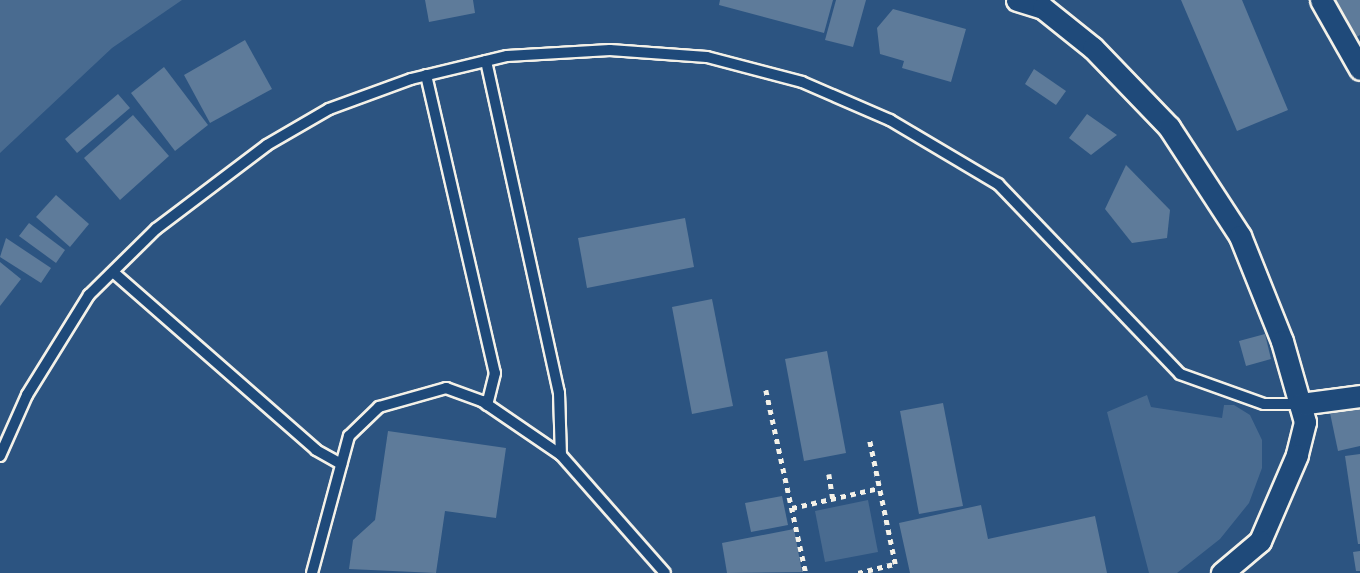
<!DOCTYPE html>
<html>
<head>
<meta charset="utf-8">
<style>
  body { margin:0 }
  #map { position:relative; width:1360px; height:573px; overflow:hidden; background:#2c5481; font-family:"Shantell Sans",sans-serif }
  div>[style] { position:absolute }
  .green>* { inset:0; background:#496b90 }
  .building>* { inset:0; background:#5e7b9a }
  .path>* { height:4.5px; margin-top:-2.25px; transform-origin:0; background:repeating-linear-gradient(90deg,#f4f1e8 0 5px,transparent 0 10px) }
  .roads { filter:drop-shadow(2px 0 #f4f1e8) drop-shadow(-2px 0 #f4f1e8) drop-shadow(0 2px #f4f1e8) drop-shadow(0 -2px #f4f1e8) }
  .lane>* { height:10px; margin:-5px; padding:0 5px; transform-origin:5px; border-radius:5px; background:#1f4a7a }
  .street>* { height:21px; margin:-10.5px; padding:0 10.5px; transform-origin:10.5px; border-radius:10.5px; background:#1f4a7a }
  span { translate:-50% -50%; white-space:nowrap; text-align:center; line-height:1.15; -webkit-text-stroke:5px #1f4a7a; paint-order:stroke }
</style>
</head>
<body>
<div id="map">
  <div class="green">
    <div style="clip-path:polygon(0 0,182px 0,112px 48px,0 153px)"></div>
    <div style="clip-path:polygon(1147px 395px,1151px 407px,1222px 418px,1224px 405px,1234px 405px,1250px 415px,1262px 440px,1262px 468px,1249px 503px,1220px 539px,1177px 573px,1149px 573px,1107px 412px)"></div>
    <div style="clip-path:polygon(868px 500px,878px 552px,825px 562px,815px 511px)"></div>
  </div>
  <div class="building">
    <div style="clip-path:polygon(425px 0,473px 0,475px 13px,429px 22px)"></div>
    <div style="clip-path:polygon(720px 0,833px 0,824px 33px,719px 5px)"></div>
    <div style="clip-path:polygon(836px 0,866px 0,853px 47px,825px 40px)"></div>
    <div style="clip-path:polygon(1181px 0,1242px 0,1288px 110px,1237px 131px)"></div>
    <div style="clip-path:polygon(1335px 0,1360px 0,1360px 35px,1355px 38px)"></div>
    <div style="clip-path:polygon(893px 9px,966px 29px,951px 82px,902px 68px,904px 61px,880px 54px,877px 28px)"></div>
    <div style="clip-path:polygon(245px 40px,272px 89px,210px 123px,184px 75px)"></div>
    <div style="clip-path:polygon(164px 67px,208px 125px,175px 151px,131px 93px)"></div>
    <div style="clip-path:polygon(1034px 69px,1066px 91px,1056px 105px,1025px 84px)"></div>
    <div style="clip-path:polygon(118px 94px,130px 108px,77px 153px,65px 139px)"></div>
    <div style="clip-path:polygon(1087px 114px,1117px 135px,1091px 155px,1069px 138px)"></div>
    <div style="clip-path:polygon(133px 115px,169px 156px,120px 200px,84px 158px)"></div>
    <div style="clip-path:polygon(1126px 165px,1170px 210px,1167px 238px,1132px 243px,1105px 209px)"></div>
    <div style="clip-path:polygon(56px 195px,89px 224px,70px 247px,36px 217px)"></div>
    <div style="clip-path:polygon(685px 218px,694px 267px,587px 288px,578px 238px)"></div>
    <div style="clip-path:polygon(29px 223px,65px 250px,56px 263px,19px 236px)"></div>
    <div style="clip-path:polygon(6px 238px,51px 268px,41px 283px,0 257px)"></div>
    <div style="clip-path:polygon(0 262px,21px 279px,0 306px)"></div>
    <div style="clip-path:polygon(712px 299px,733px 406px,692px 414px,672px 307px)"></div>
    <div style="clip-path:polygon(1265px 334px,1271px 359px,1246px 366px,1239px 341px)"></div>
    <div style="clip-path:polygon(827px 351px,846px 453px,804px 461px,785px 359px)"></div>
    <div style="clip-path:polygon(943px 403px,963px 506px,919px 514px,900px 411px)"></div>
    <div style="clip-path:polygon(1360px 407px,1360px 446px,1338px 451px,1330px 413px)"></div>
    <div style="clip-path:polygon(388px 431px,506px 448px,496px 518px,445px 511px,436px 573px,349px 569px,353px 540px,375px 520px)"></div>
    <div style="clip-path:polygon(1360px 454px,1360px 544px,1358px 544px,1345px 456px)"></div>
    <div style="clip-path:polygon(782px 496px,788px 525px,751px 532px,745px 503px)"></div>
    <div style="clip-path:polygon(981px 505px,988px 539px,1095px 516px,1107px 573px,910px 573px,899px 523px)"></div>
    <div style="clip-path:polygon(794px 529px,802px 572px,727px 573px,722px 543px)"></div>
    <div style="clip-path:polygon(1360px 551px,1360px 571px,1356px 571px,1353px 552px)"></div>
  </div>
  <div class="path">
    <div style="left:766px;top:390px;width:187px;rotate:77.7deg"></div>
    <div style="left:829px;top:474px;width:25px;rotate:81deg"></div>
    <div style="left:792px;top:508px;width:89px;rotate:-12.9deg"></div>
    <div style="left:858px;top:573px;width:38px;rotate:-14deg"></div>
    <div style="left:895px;top:564px;width:129px;rotate:-101.7deg"></div>
  </div>
  <div class="roads">
    <div class="lane">
      <div style="left:486px;top:61px;width:340px;rotate:77.6deg"></div>
      <div style="left:559px;top:393px;width:62px;rotate:88.2deg"></div>
      <div style="left:426px;top:75px;width:306px;rotate:77deg"></div>
      <div style="left:495px;top:373px;width:33px;rotate:104deg"></div>
      <div style="left:113px;top:272px;width:270px;rotate:41.2deg"></div>
      <div style="left:316px;top:450px;width:29px;rotate:29deg"></div>
      <div style="left:0;top:456px;width:67px;rotate:-66.1deg"></div>
      <div style="left:27px;top:395px;width:118px;rotate:-58.2deg"></div>
      <div style="left:89px;top:295px;width:94px;rotate:-44.6deg"></div>
      <div style="left:156px;top:229px;width:139px;rotate:-37.1deg"></div>
      <div style="left:267px;top:145px;width:72px;rotate:-30.1deg"></div>
      <div style="left:329px;top:109px;width:87px;rotate:-20.1deg"></div>
      <div style="left:411px;top:79px;width:99px;rotate:-13.5deg"></div>
      <div style="left:507px;top:56px;width:103px;rotate:-3.3deg"></div>
      <div style="left:610px;top:50px;width:97px;rotate:4.1deg"></div>
      <div style="left:707px;top:57px;width:98px;rotate:14.7deg"></div>
      <div style="left:802px;top:82px;width:96px;rotate:23.4deg"></div>
      <div style="left:890px;top:120px;width:126px;rotate:30.7deg"></div>
      <div style="left:998px;top:184px;width:263px;rotate:46.2deg"></div>
      <div style="left:1180px;top:374px;width:89px;rotate:19.7deg"></div>
      <div style="left:1264px;top:404px;width:36px"></div>
      <div style="left:312px;top:573px;width:142px;rotate:-74.9deg"></div>
      <div style="left:349px;top:436px;width:42px;rotate:-44deg"></div>
      <div style="left:379px;top:407px;width:70px;rotate:-15.8deg"></div>
      <div style="left:446px;top:388px;width:38px;rotate:20deg"></div>
      <div style="left:482px;top:401px;width:96px;rotate:34.4deg"></div>
      <div style="left:561px;top:455px;width:157px;rotate:48.6deg"></div>
    </div>
    <div class="street">
      <div style="left:1017px;top:0;width:27px;rotate:17deg"></div>
      <div style="left:1043px;top:8px;width:64px;rotate:38.7deg"></div>
      <div style="left:1093px;top:48px;width:110px;rotate:46.1deg"></div>
      <div style="left:1169px;top:127px;width:130px;rotate:56.9deg"></div>
      <div style="left:1240px;top:236px;width:113px;rotate:68.2deg"></div>
      <div style="left:1282px;top:341px;width:84px;rotate:74.1deg"></div>
      <div style="left:1305px;top:422px;width:34px;rotate:104deg"></div>
      <div style="left:1297px;top:455px;width:94px;rotate:113.3deg"></div>
      <div style="left:1260px;top:541px;width:50px;rotate:139.9deg"></div>
      <div style="left:1321px;top:0;width:79px;rotate:60.5deg"></div>
      <div style="left:1300px;top:404px;width:61px;rotate:-7.6deg"></div>
    </div>
  </div>
</div>
</body>
</html>
